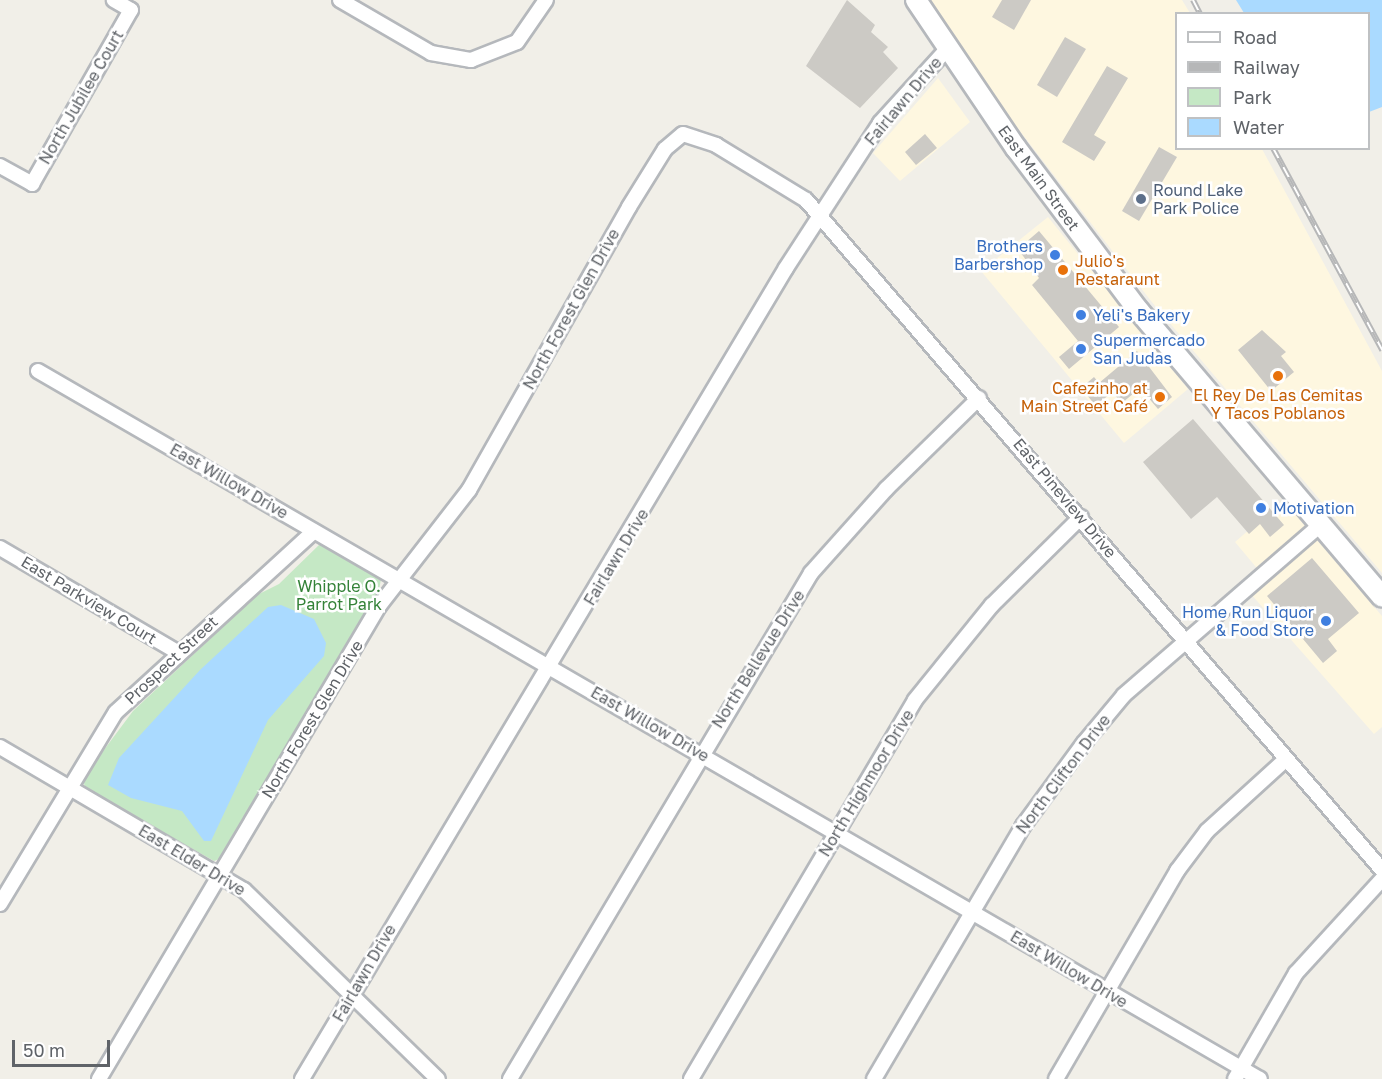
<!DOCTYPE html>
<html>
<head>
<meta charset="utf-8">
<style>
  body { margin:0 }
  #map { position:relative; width:1382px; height:1079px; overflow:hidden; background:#f1efe8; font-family:"Golos Text",sans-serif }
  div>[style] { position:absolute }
  .commercial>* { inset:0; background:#fef7e0 }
  .green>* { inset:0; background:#c5e8c5 }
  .water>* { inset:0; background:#aadaff }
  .building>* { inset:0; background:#cccac5 }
  .roads { filter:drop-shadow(2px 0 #b5b8bc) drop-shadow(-2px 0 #b5b8bc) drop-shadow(0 2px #b5b8bc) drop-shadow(0 -2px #b5b8bc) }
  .street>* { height:14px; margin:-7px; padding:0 7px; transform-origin:7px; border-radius:7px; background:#fff }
  .secondary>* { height:20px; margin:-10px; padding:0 10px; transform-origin:10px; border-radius:10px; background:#fff }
  .rail>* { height:6px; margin-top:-3px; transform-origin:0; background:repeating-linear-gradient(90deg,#fff 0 11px,#b6b7b8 0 22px); box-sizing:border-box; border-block:2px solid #b6b7b8 }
  .dots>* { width:16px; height:16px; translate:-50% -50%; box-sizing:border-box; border:3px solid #fff; border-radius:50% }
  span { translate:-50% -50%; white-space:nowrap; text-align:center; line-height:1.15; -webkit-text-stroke:5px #fff; paint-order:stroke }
  .street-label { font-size:16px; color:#5f6368 }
  .service-label { font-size:16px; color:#4e5e75 }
  .left { translate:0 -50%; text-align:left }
  .shop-label { font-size:16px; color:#366cbe }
  .right { translate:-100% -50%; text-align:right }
  .food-label { font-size:16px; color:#c56008 }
  .park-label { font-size:16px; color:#348238 }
  .legend { position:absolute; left:1175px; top:12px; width:195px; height:138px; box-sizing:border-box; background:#fff; border:2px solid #bfc1c3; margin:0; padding:8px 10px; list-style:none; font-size:18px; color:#5f6368 }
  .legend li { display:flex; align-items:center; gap:12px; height:30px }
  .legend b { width:30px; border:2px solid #bfc1c3 }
  .scale { position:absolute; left:12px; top:1040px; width:98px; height:27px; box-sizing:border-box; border:3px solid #5f6368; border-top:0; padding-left:8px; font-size:18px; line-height:21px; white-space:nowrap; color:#5f6368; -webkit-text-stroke:4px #fff; paint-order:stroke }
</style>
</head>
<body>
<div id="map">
  <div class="commercial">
    <div style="clip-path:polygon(929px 0,1182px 0,1190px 13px,1176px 14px,1176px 148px,1262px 149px,1382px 371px,1382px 573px,1151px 301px,999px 104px)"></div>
    <div style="clip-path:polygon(938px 78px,970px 122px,900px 181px,873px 153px)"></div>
    <div style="clip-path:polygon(1048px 217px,1188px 389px,1124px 443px,981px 271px)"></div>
    <div style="clip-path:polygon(1283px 500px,1382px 616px,1382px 727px,1374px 734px,1250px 593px,1266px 579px,1235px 542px)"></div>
  </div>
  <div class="green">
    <div style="clip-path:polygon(320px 544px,381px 579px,379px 590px,219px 859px,214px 861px,85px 788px,83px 778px,133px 711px,257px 595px,279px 584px)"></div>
  </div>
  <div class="water">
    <div style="clip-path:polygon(1236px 0,1382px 0,1382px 107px,1369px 112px,1368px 14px,1244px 13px)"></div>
    <div style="clip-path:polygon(281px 605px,314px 619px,326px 643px,324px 656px,268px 720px,211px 841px,204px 841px,182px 811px,131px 798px,108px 785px,119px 758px,200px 670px,268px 607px)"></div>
  </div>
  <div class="building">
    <div style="clip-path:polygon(847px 0,875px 25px,871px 32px,888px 47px,883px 52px,898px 68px,860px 108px,806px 66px)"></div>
    <div style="clip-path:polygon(1002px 0,1031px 0,1014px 30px,992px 17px)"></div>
    <div style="clip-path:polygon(1065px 37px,1086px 49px,1057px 97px,1037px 85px)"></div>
    <div style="clip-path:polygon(1107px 66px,1128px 78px,1094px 135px,1106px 142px,1094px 161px,1062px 142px)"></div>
    <div style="clip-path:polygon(925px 134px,937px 148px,916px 165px,905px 152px)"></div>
    <div style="clip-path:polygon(1159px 147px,1177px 157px,1139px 221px,1122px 211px)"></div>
    <div style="clip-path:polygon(1039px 231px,1119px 327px,1069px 369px,1059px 357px,1078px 341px,1032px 285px,1039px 278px,1018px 249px)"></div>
    <div style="clip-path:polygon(1262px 330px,1286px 352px,1281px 356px,1294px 372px,1271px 391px,1238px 350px)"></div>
    <div style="clip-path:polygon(1137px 351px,1172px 397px,1158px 409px,1140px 388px,1122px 403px,1112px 392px,1096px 406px,1081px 388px,1094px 377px,1099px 383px)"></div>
    <div style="clip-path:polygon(1193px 419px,1284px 525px,1270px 537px,1260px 524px,1249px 534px,1217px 497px,1191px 519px,1143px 462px)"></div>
    <div style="clip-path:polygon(1312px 558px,1359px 613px,1328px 639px,1337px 651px,1323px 663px,1267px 596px)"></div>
  </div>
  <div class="roads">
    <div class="street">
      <div style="left:340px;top:0;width:105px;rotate:30.2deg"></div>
      <div style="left:431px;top:53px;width:41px;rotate:9.9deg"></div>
      <div style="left:471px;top:60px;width:49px;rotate:-21.4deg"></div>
      <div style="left:517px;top:42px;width:51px;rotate:-55.4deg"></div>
      <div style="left:0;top:166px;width:37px;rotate:29deg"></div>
      <div style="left:32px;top:184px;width:200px;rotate:-60.4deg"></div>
      <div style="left:131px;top:10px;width:20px;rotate:-150deg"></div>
      <div style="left:38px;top:371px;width:1412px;rotate:30.09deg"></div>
      <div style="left:0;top:548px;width:205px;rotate:30.4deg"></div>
      <div style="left:0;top:747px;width:283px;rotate:30.4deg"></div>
      <div style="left:244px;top:890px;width:271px;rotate:44.3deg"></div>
      <div style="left:0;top:904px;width:224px;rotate:-58.9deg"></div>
      <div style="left:116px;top:712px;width:268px;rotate:-42.4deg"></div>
      <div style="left:99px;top:1079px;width:550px;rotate:-59.38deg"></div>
      <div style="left:379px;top:606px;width:147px;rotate:-52.2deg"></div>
      <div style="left:469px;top:490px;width:325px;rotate:-60.5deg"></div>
      <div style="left:629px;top:207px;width:68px;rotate:-58.2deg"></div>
      <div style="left:665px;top:149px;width:23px;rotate:-40deg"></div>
      <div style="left:683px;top:134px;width:35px;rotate:18deg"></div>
      <div style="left:716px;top:145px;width:105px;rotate:31.4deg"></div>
      <div style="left:806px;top:200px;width:884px;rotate:49.31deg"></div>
      <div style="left:302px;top:1079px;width:944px;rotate:-59.17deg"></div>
      <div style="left:786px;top:268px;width:173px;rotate:-57deg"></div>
      <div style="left:880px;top:123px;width:100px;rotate:-47.8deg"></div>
      <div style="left:510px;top:1079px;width:589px;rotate:-59.25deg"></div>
      <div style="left:811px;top:573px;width:113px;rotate:-48.2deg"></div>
      <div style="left:886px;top:489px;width:130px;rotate:-44.4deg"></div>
      <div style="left:691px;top:1079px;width:440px;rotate:-59.4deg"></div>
      <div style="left:915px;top:700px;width:122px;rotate:-51deg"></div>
      <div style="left:992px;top:605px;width:125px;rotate:-44.7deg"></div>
      <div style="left:874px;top:1079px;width:294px;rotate:-59.5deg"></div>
      <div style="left:1023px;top:826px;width:103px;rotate:-53.7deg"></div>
      <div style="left:1084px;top:743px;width:62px;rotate:-50.2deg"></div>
      <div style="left:1124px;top:695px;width:259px;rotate:-40.9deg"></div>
      <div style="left:1056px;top:1079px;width:241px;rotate:-59.8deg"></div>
      <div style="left:1177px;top:871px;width:50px;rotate:-53.1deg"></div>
      <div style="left:1207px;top:831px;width:107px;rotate:-42.3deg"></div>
      <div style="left:1235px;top:1079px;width:122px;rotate:-60.1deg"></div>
      <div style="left:1296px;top:973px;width:127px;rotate:-47.5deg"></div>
    </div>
    <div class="secondary">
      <div style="left:916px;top:0;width:179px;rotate:56deg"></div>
      <div style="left:1016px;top:148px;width:204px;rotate:53deg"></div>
      <div style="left:1139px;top:311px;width:375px;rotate:49.6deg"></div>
    </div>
  </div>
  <div class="rail">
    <div style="left:1193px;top:0;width:16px;rotate:63deg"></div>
    <div style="left:1273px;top:148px;width:230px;rotate:61.6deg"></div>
  </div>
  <div class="dots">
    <div style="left:1141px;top:199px;background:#5c6f8a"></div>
    <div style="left:1055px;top:255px;background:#3f7fe0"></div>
    <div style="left:1063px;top:270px;background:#e8710a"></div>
    <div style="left:1081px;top:315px;background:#3f7fe0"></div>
    <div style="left:1081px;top:349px;background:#3f7fe0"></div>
    <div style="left:1278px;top:376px;background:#e8710a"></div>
    <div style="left:1160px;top:397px;background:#e8710a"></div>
    <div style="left:1261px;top:508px;background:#3f7fe0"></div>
    <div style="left:1326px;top:621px;background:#3f7fe0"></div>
  </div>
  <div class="street-label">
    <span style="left:81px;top:97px;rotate:-60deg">North Jubilee Court</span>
    <span style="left:903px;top:101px;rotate:-50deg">Fairlawn Drive</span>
    <span style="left:1039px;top:178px;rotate:54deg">East Main Street</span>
    <span style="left:571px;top:309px;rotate:-61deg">North Forest Glen Drive</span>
    <span style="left:229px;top:481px;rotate:30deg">East Willow Drive</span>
    <span style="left:1065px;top:498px;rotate:50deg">East Pineview Drive</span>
    <span style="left:616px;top:557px;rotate:-59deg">Fairlawn Drive</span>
    <span style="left:89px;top:600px;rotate:31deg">East Parkview Court</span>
    <span style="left:758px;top:659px;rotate:-58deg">North Bellevue Drive</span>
    <span style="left:171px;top:660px;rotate:-43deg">Prospect Street</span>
    <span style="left:312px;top:719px;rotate:-59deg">North Forest Glen Drive</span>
    <span style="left:650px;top:724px;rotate:30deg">East Willow Drive</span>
    <span style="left:1063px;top:774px;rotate:-53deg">North Clifton Drive</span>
    <span style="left:866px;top:783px;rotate:-59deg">North Highmoor Drive</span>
    <span style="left:192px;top:860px;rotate:31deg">East Elder Drive</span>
    <span style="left:1069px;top:969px;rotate:31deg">East Willow Drive</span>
    <span style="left:364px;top:973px;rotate:-60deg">Fairlawn Drive</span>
  </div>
  <div class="service-label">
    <span class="left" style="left:1153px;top:199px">Round Lake<br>Park Police</span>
  </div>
  <div class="shop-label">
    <span class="right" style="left:1043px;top:255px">Brothers<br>Barbershop</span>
    <span class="left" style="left:1093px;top:315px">Yeli's Bakery</span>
    <span class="left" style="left:1093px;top:349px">Supermercado<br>San Judas</span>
    <span class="left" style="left:1273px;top:508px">Motivation</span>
    <span class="right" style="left:1314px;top:621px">Home Run Liquor<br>&amp; Food Store</span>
  </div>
  <div class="food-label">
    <span class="left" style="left:1075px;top:270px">Julio's<br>Restaraunt</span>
    <span class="right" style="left:1148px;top:397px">Cafezinho at<br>Main Street Café</span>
    <span style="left:1278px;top:404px">El Rey De Las Cemitas<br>Y Tacos Poblanos</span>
  </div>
  <div class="park-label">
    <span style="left:339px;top:595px">Whipple O.<br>Parrot Park</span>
  </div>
  <ul class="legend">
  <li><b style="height:8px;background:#fff"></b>Road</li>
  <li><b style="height:8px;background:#b6b7b8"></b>Railway</li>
  <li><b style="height:16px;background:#c5e8c5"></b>Park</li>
  <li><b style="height:16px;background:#aadaff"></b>Water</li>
  </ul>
  <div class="scale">50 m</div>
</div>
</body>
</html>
